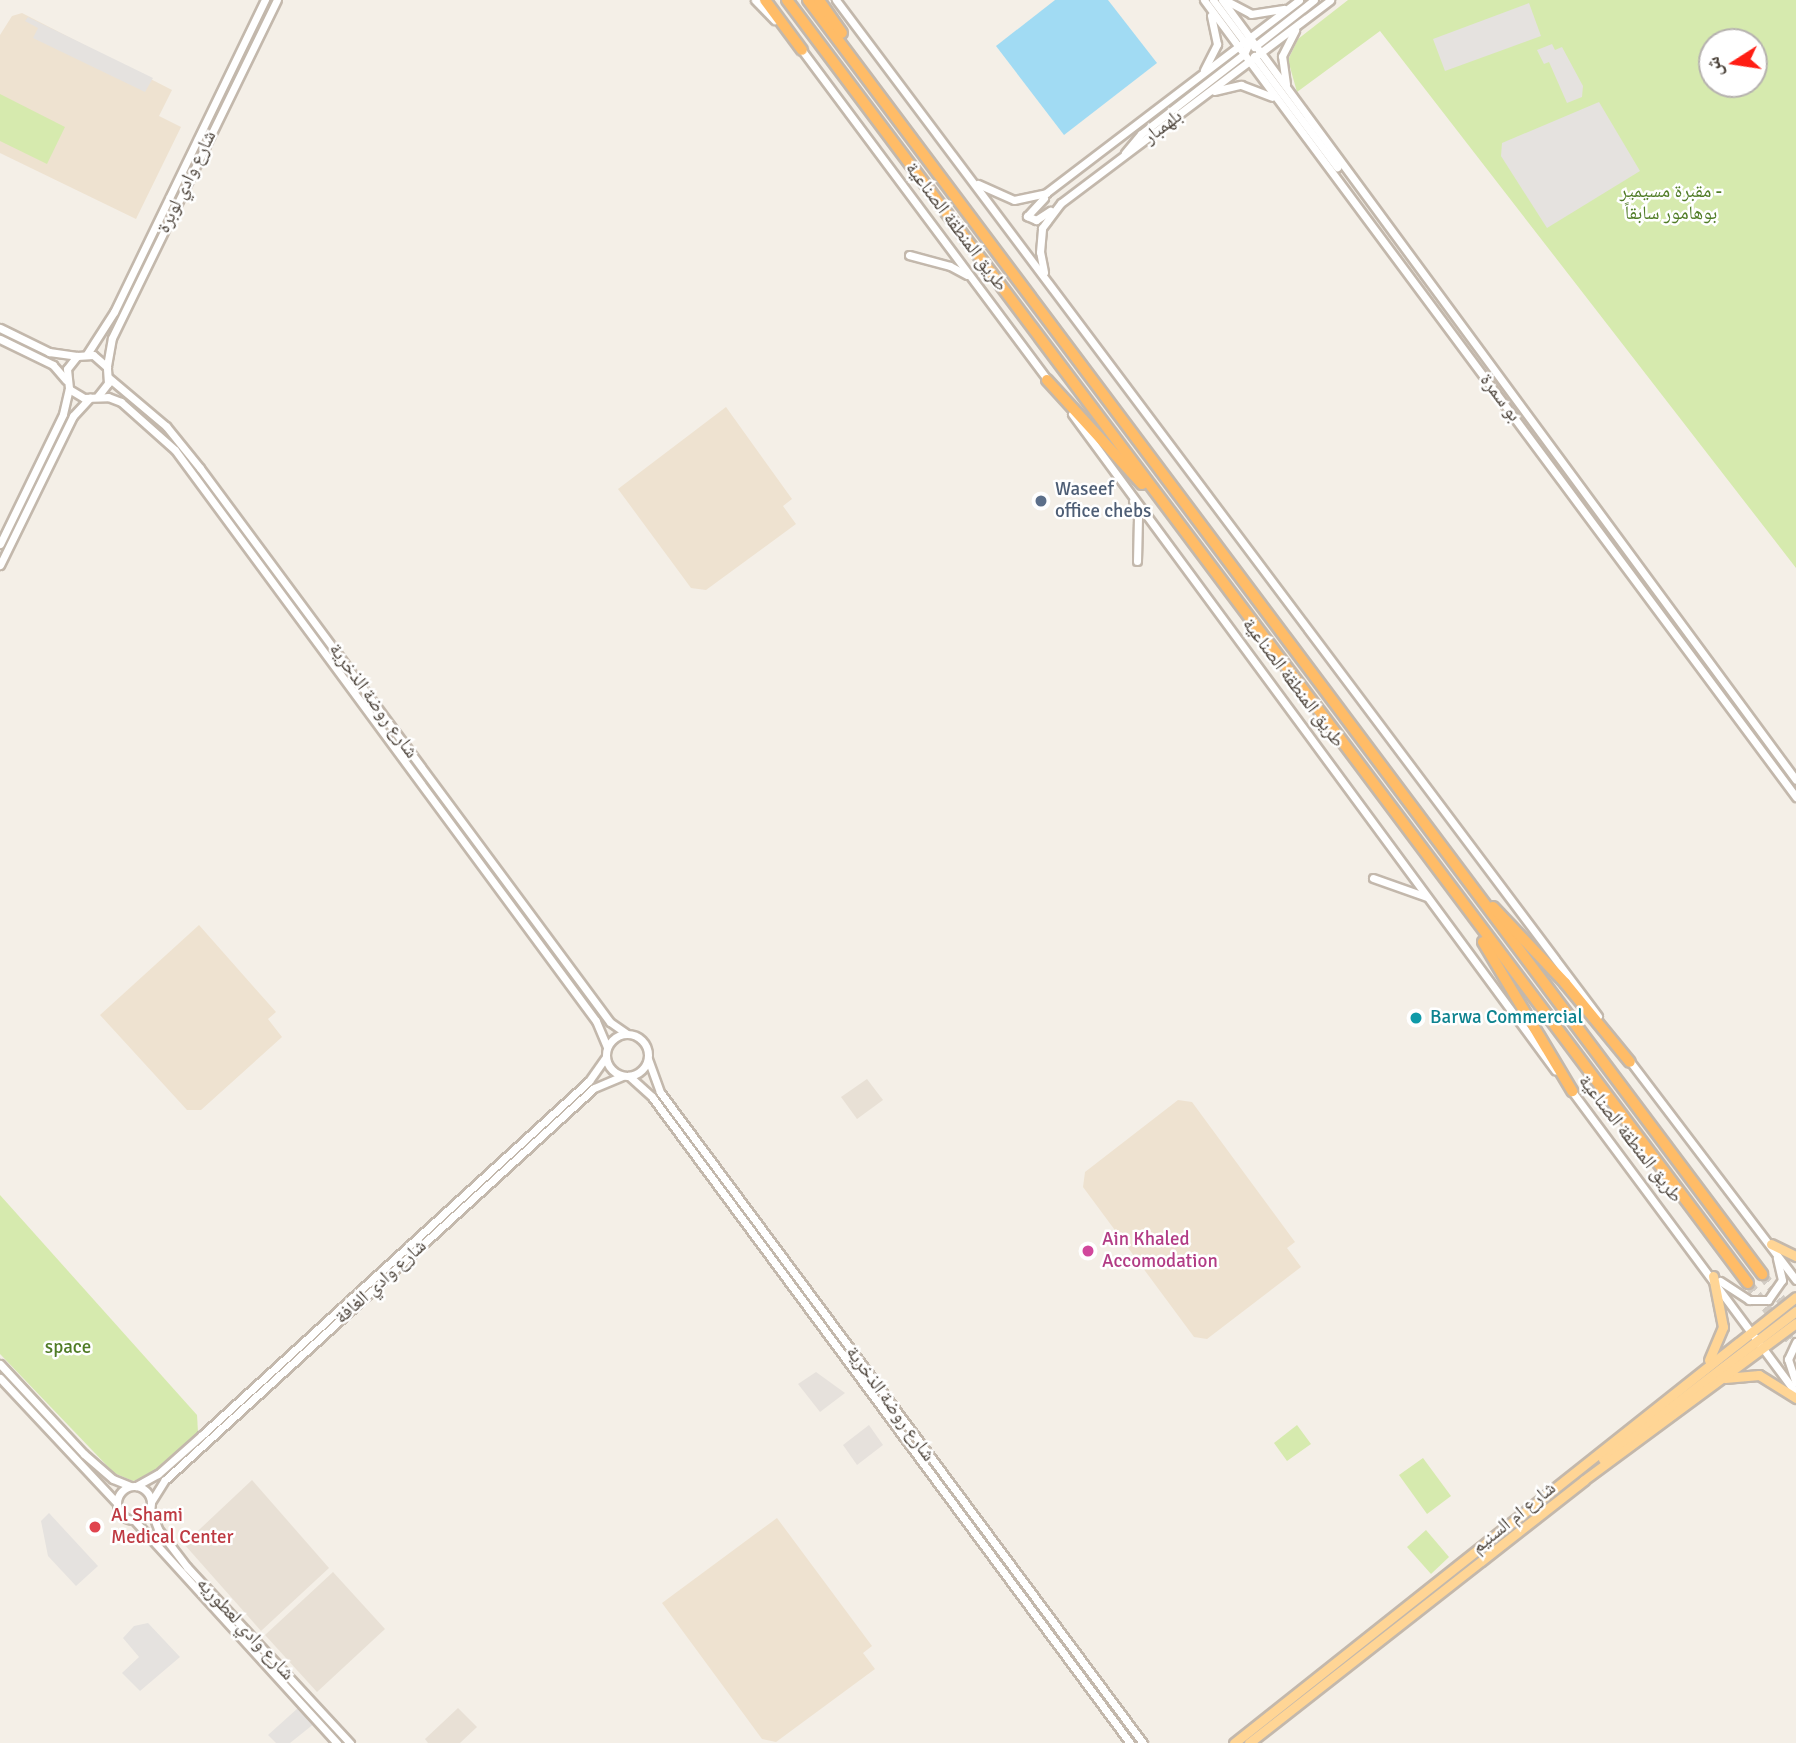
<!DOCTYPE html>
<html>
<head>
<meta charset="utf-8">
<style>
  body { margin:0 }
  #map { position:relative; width:1796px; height:1743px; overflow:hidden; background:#f4efe7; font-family:Signika,"Noto Naskh Arabic",sans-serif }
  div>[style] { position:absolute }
  .residential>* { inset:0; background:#e8e0d5 }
  .industrial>* { inset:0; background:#e6e1dc }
  .education>* { inset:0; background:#eee2d0 }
  .green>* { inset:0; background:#d6eaae }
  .parking>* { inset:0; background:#e5e2df }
  .water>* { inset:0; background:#a1dbf3 }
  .highway-tunnel>* { height:10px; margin-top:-5px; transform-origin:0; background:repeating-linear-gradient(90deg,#d2ccc4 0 10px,transparent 0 15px) }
  .roads { filter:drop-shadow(2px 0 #c3b8ac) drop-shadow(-2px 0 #c3b8ac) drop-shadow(0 2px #c3b8ac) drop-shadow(0 -2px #c3b8ac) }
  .minor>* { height:7px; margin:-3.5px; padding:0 3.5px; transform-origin:3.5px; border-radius:3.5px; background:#fff }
  .minor>.ring { margin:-3.5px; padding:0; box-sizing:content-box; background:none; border:7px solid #fff; border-radius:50% }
  .major>* { height:9px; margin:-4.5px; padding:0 4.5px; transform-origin:4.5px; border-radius:4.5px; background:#ffd595 }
  .highway>* { height:10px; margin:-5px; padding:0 5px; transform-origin:5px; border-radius:5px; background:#ffbc67 }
  .dots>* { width:19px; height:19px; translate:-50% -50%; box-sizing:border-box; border:4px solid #fff; border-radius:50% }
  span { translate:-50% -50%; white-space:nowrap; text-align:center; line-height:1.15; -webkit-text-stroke:5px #fff; paint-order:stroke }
  .street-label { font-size:19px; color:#483f36 }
  .park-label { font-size:19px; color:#507c26 }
  .service-label { font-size:19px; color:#4e5e75 }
  .left { translate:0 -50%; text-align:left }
  .culture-label { font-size:19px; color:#0d838f }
  .hotel-label { font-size:19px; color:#b23c85 }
  .health-label { font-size:19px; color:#be3a42 }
  .north { position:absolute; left:1698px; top:28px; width:70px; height:70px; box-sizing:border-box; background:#fff; border:2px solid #b6b2af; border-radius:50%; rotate:258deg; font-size:19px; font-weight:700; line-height:28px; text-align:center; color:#483f36 }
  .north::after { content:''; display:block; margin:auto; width:24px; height:32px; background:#ff1d13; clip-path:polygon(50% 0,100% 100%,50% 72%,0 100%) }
</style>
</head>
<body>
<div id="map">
  <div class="residential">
    <div style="clip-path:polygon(867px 1079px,883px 1100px,857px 1119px,841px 1097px)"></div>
    <div style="clip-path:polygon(252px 1480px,329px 1568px,261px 1631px,184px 1544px)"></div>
    <div style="clip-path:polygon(333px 1572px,385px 1629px,317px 1692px,265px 1635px)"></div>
    <div style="clip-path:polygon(458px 1708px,477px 1727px,460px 1743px,428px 1743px,425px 1739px)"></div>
  </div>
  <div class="industrial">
    <div style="clip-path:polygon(816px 1372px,845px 1393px,820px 1412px,798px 1384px)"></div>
    <div style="clip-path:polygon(869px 1425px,883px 1445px,857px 1465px,843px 1445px)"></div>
  </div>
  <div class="education">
    <div style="clip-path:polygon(22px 13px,172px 90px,159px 116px,181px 127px,136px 219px,0 153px,0 35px,12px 16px)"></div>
    <div style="clip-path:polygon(726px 407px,792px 499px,783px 506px,796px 524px,706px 590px,691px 588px,618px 489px)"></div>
    <div style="clip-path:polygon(199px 925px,276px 1012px,268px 1019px,282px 1037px,201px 1110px,187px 1110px,100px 1015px)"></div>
    <div style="clip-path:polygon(1178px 1100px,1192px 1102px,1295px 1242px,1287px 1248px,1301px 1267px,1207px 1339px,1194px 1337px,1083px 1187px,1085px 1172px)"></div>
    <div style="clip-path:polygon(777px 1518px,872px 1646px,863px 1653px,875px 1669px,776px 1742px,762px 1739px,662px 1603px)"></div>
  </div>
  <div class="green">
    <div style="clip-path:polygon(evenodd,1348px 0,1796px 0,1796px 568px,1380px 31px,1297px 92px,1288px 60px,1298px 39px,1348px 0,1712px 42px,1754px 42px,1754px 84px,1712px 84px,1712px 42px)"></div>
    <div style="clip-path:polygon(0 94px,65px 127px,47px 164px,0 141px)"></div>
    <div style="clip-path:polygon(0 1195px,197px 1415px,198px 1432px,156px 1473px,133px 1481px,114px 1473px,0 1354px)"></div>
    <div style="clip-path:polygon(1297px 1425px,1311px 1444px,1287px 1461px,1274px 1443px)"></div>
    <div style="clip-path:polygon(1423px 1458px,1451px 1496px,1427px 1514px,1399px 1475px)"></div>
    <div style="clip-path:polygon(1426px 1530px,1449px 1557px,1431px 1574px,1407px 1547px)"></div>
  </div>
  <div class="parking">
    <div style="clip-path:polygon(1529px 3px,1541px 36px,1445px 71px,1433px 39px)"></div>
    <div style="clip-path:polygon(28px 17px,153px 78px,145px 92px,33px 38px,38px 28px,25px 21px)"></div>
    <div style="clip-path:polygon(1552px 44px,1555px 50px,1562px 47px,1583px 86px,1582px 97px,1567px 103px,1549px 62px,1544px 64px,1537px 50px)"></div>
    <div style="clip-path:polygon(1599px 102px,1640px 171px,1547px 228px,1501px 156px,1502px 143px)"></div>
    <div style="clip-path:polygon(49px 1513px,98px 1566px,76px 1586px,48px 1556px,41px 1521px)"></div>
    <div style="clip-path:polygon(148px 1623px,180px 1657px,140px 1691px,122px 1673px,139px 1657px,123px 1638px,134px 1626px)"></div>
    <div style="clip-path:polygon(298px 1708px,315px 1723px,290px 1743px,276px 1743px,268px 1735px)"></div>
  </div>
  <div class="water">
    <div style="clip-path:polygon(1055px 0,1108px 0,1157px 63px,1064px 135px,996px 46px)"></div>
  </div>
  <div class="highway-tunnel">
    <div style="left:1762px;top:1274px;width:47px;rotate:53.6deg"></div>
    <div style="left:1748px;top:1283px;width:81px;rotate:53.6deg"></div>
  </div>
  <div class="roads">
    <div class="minor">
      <div style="left:755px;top:0;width:28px;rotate:46deg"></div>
      <div style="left:836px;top:0;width:1270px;rotate:53.13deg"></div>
      <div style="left:1204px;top:0;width:993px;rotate:53.4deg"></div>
      <div style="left:1213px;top:0;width:55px;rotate:53.1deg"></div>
      <div style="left:1222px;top:0;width:968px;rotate:53.65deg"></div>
      <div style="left:1227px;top:1px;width:27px;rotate:28deg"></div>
      <div style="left:1251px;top:14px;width:33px;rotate:-9deg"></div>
      <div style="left:1254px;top:47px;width:76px;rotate:-38.1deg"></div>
      <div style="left:801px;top:49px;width:415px;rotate:53.3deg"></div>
      <div style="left:1254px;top:56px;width:139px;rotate:53.2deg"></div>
      <div style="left:1204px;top:70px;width:29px;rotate:-63deg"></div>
      <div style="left:1217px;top:44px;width:29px;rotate:-102deg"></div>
      <div style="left:1286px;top:84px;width:28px;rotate:-98deg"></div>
      <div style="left:1282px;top:56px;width:29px;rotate:-63deg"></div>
      <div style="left:1214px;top:91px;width:28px;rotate:-13deg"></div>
      <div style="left:1241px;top:85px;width:33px;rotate:21deg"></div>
      <div style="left:1125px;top:153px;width:25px;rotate:-50deg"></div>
      <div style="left:1141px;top:134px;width:130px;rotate:-37.8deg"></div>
      <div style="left:1244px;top:54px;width:17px;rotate:-66deg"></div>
      <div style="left:978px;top:184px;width:39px;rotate:24deg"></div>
      <div style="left:1014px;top:200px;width:33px;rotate:-12deg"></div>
      <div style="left:1046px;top:193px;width:318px;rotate:-37.3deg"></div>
      <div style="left:1044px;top:198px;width:25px;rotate:133deg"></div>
      <div style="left:1027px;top:216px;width:10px;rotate:24deg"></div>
      <div style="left:1036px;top:220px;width:17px;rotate:-33deg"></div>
      <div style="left:909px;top:255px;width:42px;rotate:15deg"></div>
      <div style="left:950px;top:266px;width:19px;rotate:28deg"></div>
      <div style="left:1044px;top:272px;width:20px;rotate:-101deg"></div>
      <div style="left:1040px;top:252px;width:24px;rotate:-85deg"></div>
      <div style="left:1042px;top:228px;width:31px;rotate:-53deg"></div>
      <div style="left:1061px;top:203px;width:337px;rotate:-37deg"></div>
      <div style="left:0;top:328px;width:55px;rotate:26.1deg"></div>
      <div style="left:49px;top:352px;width:28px;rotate:8deg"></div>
      <div style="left:0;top:339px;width:59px;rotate:26.1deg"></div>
      <div style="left:53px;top:365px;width:20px;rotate:49deg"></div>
      <div style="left:87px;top:354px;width:50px;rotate:-57.3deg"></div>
      <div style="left:114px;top:312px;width:347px;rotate:-64.2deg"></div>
      <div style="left:107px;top:366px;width:28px;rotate:-80deg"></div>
      <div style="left:112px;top:338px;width:376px;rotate:-64deg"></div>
      <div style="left:109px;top:378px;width:75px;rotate:40.1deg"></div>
      <div style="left:166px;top:426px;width:54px;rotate:51deg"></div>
      <div style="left:200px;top:468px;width:689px;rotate:53.5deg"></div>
      <div style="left:610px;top:1022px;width:19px;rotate:35deg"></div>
      <div style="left:98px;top:396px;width:16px;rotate:-52deg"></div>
      <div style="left:108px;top:383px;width:16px;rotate:-94deg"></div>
      <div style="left:107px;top:367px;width:18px;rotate:-139deg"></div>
      <div style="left:93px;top:355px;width:16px;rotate:176deg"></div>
      <div style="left:77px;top:356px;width:16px;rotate:128deg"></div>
      <div style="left:67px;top:369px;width:20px;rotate:84deg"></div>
      <div style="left:69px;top:389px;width:17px;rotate:31deg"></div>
      <div style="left:84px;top:398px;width:24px;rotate:-2deg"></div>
      <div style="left:108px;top:397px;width:14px;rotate:21deg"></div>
      <div style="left:121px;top:402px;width:72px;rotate:41.6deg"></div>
      <div style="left:175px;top:450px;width:709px;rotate:53.6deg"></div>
      <div style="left:596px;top:1021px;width:28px;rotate:67deg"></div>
      <div style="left:1072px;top:414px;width:815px;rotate:53.64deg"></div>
      <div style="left:1133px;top:501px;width:17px;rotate:73deg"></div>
      <div style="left:1138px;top:517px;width:44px;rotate:91.3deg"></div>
      <div style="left:0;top:544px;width:144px;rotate:-64.1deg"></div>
      <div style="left:63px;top:414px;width:26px;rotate:-77deg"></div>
      <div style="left:0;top:565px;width:166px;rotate:-63.9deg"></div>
      <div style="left:73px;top:416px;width:25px;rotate:-47deg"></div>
      <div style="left:1373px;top:878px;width:57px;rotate:19.4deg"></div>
      <div class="ring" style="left:606px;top:1034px;width:35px;height:35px"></div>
      <div style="left:648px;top:1059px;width:35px;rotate:70deg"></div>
      <div style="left:660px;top:1092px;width:811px;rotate:53.43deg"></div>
      <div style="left:1629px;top:1060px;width:276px;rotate:52.8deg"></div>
      <div style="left:629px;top:1076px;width:31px;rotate:42deg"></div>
      <div style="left:652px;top:1097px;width:804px;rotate:53.5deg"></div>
      <div style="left:1571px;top:1090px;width:377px;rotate:53.4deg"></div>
      <div style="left:1720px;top:1281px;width:35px;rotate:33deg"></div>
      <div style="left:1749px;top:1300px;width:19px"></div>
      <div style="left:1768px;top:1300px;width:24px;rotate:-55deg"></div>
      <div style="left:1782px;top:1280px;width:23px;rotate:-103deg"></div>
      <div style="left:1796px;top:1342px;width:19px;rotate:115deg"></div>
      <div style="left:1788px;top:1359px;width:25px;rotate:72deg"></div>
      <div style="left:0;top:1364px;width:123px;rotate:47deg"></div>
      <div style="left:84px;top:1454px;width:38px;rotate:41deg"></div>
      <div style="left:113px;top:1479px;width:18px;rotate:22deg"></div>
      <div style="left:0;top:1378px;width:171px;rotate:46.9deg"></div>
      <div style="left:136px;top:1486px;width:25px;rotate:-29deg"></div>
      <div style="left:158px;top:1474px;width:59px;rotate:-41.6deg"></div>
      <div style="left:202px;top:1435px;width:524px;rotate:-42.45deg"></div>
      <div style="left:589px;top:1081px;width:28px;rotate:-55deg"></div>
      <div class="ring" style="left:117px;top:1486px;width:27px;height:27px"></div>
      <div style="left:151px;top:1502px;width:26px;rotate:-58deg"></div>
      <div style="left:165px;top:1480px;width:581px;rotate:-42.42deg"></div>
      <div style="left:594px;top:1088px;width:30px;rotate:-23deg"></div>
      <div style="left:150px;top:1508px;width:22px;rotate:69deg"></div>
      <div style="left:158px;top:1529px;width:48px;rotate:52.7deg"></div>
      <div style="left:187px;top:1567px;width:240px;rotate:47.2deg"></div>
      <div style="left:134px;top:1520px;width:302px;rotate:47.7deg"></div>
    </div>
    <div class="major">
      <div style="left:1771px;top:1244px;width:28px;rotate:26deg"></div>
      <div style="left:1709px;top:1360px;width:36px;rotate:-67deg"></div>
      <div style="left:1723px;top:1327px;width:52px;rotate:-101.1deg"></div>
      <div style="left:1725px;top:1378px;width:34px;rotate:-5deg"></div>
      <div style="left:1759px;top:1375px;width:44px;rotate:31.9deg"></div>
      <div style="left:1603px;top:1459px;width:243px;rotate:-37.5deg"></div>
      <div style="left:1234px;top:1743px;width:717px;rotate:-38.44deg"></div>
      <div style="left:1249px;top:1743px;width:426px;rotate:-38.1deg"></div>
      <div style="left:1584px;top:1480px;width:264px;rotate:-36.5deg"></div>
    </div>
    <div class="highway">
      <div style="left:765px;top:0;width:62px;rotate:53.5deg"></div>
      <div style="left:787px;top:0;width:1603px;rotate:53.17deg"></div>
      <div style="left:808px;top:0;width:1592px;rotate:53.17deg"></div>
      <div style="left:819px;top:0;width:40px;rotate:55.1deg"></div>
      <div style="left:1047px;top:380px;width:141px;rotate:47.6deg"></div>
      <div style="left:1493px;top:907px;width:105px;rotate:46.5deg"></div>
      <div style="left:1565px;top:983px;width:102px;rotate:50.6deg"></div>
      <div style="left:1483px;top:942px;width:174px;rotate:59.1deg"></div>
    </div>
  </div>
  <div class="dots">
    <div style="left:1041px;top:501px;background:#5c6f8a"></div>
    <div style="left:1416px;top:1018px;background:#0f9aa8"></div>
    <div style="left:1088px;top:1251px;background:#d1479c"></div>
    <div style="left:95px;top:1527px;background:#e0444e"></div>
  </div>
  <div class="street-label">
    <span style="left:1163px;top:127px;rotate:-37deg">بلهمبار</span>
    <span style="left:187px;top:182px;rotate:-64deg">شارع وادي لوبرة</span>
    <span style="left:956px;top:227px;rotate:53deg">طريق المنطقة الصناعية</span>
    <span style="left:1500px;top:398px;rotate:53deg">بو سمرة</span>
    <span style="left:1293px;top:683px;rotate:53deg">طريق المنطقة الصناعية</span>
    <span style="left:373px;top:701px;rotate:54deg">شارع روضة الذخرية</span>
    <span style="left:1630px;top:1139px;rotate:52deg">طريق المنطقة الصناعية</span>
    <span style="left:381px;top:1282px;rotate:-42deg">شارع وادي الغافة</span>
    <span style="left:890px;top:1404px;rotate:54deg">شارع روضة الذخرية</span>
    <span style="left:1514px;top:1518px;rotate:-39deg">شارع ام السنيم</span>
    <span style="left:245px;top:1629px;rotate:47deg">شارع وادي لعطوريه</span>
  </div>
  <div class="park-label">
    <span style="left:1671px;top:203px">مقبرة مسيمير -<br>بوهامور سابقاً</span>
    <span style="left:68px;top:1348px">space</span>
  </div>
  <div class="service-label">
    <span class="left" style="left:1055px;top:501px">Waseef<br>office chebs</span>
  </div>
  <div class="culture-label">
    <span class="left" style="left:1430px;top:1018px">Barwa Commercial</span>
  </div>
  <div class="hotel-label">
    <span class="left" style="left:1102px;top:1251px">Ain Khaled<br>Accomodation</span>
  </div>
  <div class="health-label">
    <span class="left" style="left:111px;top:1527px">Al Shami<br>Medical Center</span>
  </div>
  <div class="north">ش</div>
</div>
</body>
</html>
